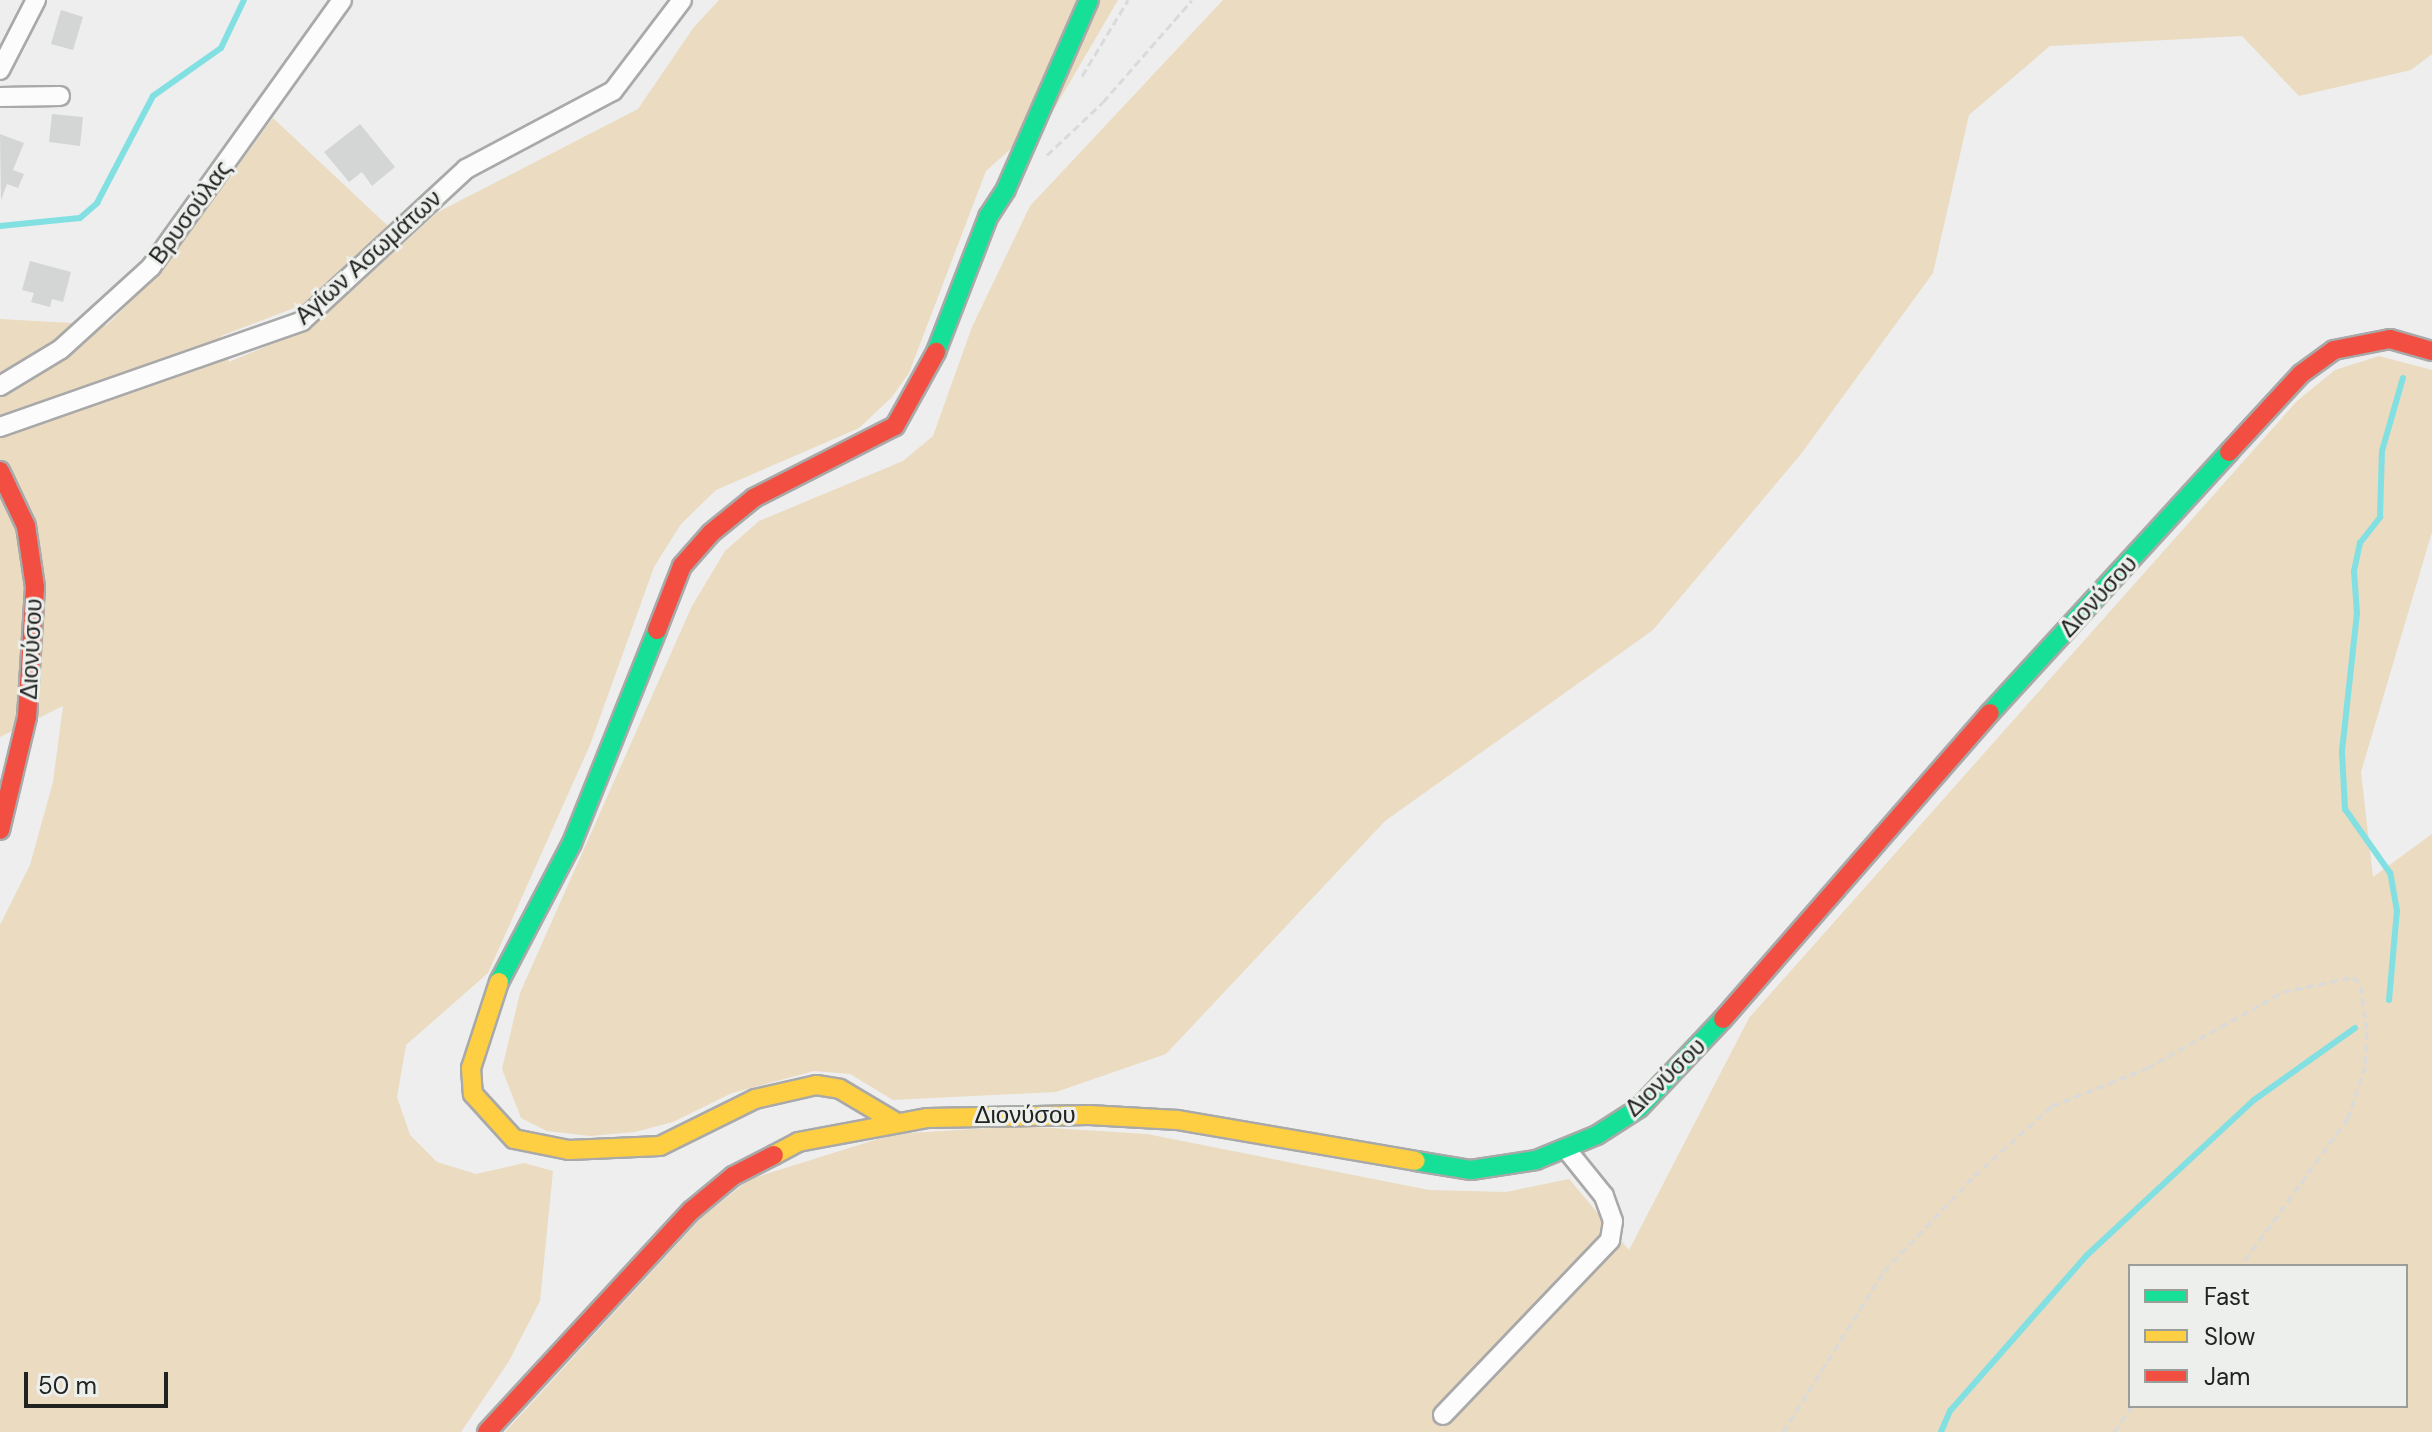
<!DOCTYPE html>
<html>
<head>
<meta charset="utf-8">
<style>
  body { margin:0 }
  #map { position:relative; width:2432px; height:1432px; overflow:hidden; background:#edeeed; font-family:"DM Sans",sans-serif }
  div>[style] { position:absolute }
  .green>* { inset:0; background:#ebdbc1 }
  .stream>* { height:6px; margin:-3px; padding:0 3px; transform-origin:3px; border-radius:3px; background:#82e0e2 }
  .building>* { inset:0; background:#d4d5d5 }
  .path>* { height:3px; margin-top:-1.5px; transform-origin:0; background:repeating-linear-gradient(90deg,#d9dad9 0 8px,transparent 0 12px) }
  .roads { filter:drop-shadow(2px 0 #a8a9a8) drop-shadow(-2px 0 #a8a9a8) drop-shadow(0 2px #a8a9a8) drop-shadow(0 -2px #a8a9a8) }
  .street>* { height:18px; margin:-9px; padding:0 9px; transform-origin:9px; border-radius:9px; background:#fcfcfc }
  .fast>* { height:18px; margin:-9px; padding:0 9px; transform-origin:9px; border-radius:9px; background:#16e098 }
  .slow>* { height:18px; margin:-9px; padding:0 9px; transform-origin:9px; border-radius:9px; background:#ffcf43 }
  .jam>* { height:18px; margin:-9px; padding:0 9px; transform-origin:9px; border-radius:9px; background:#f24e42 }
  span { translate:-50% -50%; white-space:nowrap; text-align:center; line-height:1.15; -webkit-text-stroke:6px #ecefec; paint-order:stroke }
  .street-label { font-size:24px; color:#212321 }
  .legend { position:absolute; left:2128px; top:1264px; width:280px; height:144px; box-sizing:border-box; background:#ecefec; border:2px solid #9b9d9b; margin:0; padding:10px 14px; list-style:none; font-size:24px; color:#212321 }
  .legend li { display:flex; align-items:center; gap:16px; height:40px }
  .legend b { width:40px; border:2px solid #9b9d9b }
  .scale { position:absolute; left:24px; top:1372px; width:144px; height:36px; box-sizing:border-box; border:4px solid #212321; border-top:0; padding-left:10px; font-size:24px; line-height:28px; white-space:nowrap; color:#212321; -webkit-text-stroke:6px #ecefec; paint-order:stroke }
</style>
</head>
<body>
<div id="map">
  <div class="green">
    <div style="clip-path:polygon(719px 0,1118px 0,1053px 111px,986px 171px,909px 373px,892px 397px,859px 428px,716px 490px,681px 524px,654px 567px,590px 745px,488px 973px,406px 1045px,397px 1097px,410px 1135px,437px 1162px,476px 1174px,524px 1163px,553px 1171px,540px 1301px,509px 1361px,461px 1432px,0 1432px,0 925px,30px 865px,53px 782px,63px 706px,0 737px,0 319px,107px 325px,162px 270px,273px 118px,388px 226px,302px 305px,221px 336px,229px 362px,312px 327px,438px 212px,638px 109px,694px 27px)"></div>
    <div style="clip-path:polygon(1223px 0,2432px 0,2432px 54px,2411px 70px,2299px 96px,2242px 36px,2050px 46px,1969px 115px,1933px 273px,1801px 454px,1653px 630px,1385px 821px,1166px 1054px,1056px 1092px,893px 1100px,850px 1074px,814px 1071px,732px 1093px,673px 1122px,635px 1132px,590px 1136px,547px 1131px,521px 1118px,502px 1069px,520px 993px,692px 606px,725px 551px,759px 521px,903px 461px,933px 436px,972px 327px,1030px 206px)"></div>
    <div style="clip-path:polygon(evenodd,2379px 356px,2432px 370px,2432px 532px,2361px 772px,2373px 877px,2432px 834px,2432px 1432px,505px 1432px,701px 1218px,750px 1179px,894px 1134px,1020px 1126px,1147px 1134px,1429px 1190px,1506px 1192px,1569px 1179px,1629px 1250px,1749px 1018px,2297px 401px,2335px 370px,2379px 356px,2130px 1266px,2406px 1266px,2406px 1406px,2130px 1406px,2130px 1266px)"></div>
  </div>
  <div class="stream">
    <div style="left:0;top:226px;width:80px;rotate:-5.7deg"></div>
    <div style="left:80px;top:218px;width:23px;rotate:-41deg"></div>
    <div style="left:97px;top:203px;width:121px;rotate:-62.4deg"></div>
    <div style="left:153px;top:96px;width:83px;rotate:-35.2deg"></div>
    <div style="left:221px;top:48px;width:53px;rotate:-64.4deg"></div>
    <div style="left:2389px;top:1000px;width:89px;rotate:-84.9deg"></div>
    <div style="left:2397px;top:911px;width:39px;rotate:-100deg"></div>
    <div style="left:2390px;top:873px;width:78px;rotate:-125.1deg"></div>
    <div style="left:2345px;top:809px;width:58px;rotate:-93deg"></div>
    <div style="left:2342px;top:751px;width:138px;rotate:-83.8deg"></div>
    <div style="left:2357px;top:614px;width:43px;rotate:-94deg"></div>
    <div style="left:2354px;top:571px;width:29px;rotate:-78deg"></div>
    <div style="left:2360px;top:543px;width:33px;rotate:-52deg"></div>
    <div style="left:2380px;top:517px;width:66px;rotate:-88.3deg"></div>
    <div style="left:2382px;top:451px;width:76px;rotate:-74deg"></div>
    <div style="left:1941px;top:1432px;width:23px;rotate:-67deg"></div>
    <div style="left:1950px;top:1411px;width:206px;rotate:-48.7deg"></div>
    <div style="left:2086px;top:1256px;width:229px;rotate:-42.9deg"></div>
    <div style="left:2254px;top:1100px;width:124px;rotate:-35.5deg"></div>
  </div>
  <div class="building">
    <div style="clip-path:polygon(61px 10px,83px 17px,73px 50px,51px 44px)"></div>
    <div style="clip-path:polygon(52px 114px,83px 117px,80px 146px,49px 142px)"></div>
    <div style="clip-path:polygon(360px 124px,395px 167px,372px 186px,362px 172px,349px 182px,324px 152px)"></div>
    <div style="clip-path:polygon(0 134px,24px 143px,13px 170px,24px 174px,18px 188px,7px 184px,1px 200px)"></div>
    <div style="clip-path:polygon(30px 261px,71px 272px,63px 302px,52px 299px,50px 307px,31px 302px,34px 293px,22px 290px)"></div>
  </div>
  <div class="path">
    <div style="left:1082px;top:76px;width:89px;rotate:-58.8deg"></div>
    <div style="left:1047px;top:155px;width:77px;rotate:-43.4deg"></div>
    <div style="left:1103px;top:102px;width:135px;rotate:-48.9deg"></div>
    <div style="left:1783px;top:1432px;width:190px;rotate:-57.9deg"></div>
    <div style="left:1884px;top:1271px;width:131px;rotate:-46.5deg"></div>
    <div style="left:1974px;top:1176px;width:105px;rotate:-41.9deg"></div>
    <div style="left:2052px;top:1106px;width:102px;rotate:-21.8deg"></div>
    <div style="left:2147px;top:1068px;width:156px;rotate:-29.2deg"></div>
    <div style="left:2283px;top:992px;width:72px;rotate:-12.1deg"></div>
    <div style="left:2353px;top:977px;width:12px;rotate:48deg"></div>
    <div style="left:2361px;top:986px;width:46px;rotate:82.6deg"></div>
    <div style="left:2367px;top:1032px;width:34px;rotate:93deg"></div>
    <div style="left:2365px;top:1066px;width:55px;rotate:108.1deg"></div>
    <div style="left:2348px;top:1118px;width:183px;rotate:125.9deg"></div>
    <div style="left:2114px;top:1432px;width:32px;rotate:-55deg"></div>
  </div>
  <div class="roads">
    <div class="street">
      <div style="left:0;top:70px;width:79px;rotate:-62.8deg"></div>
      <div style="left:0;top:97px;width:60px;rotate:-1deg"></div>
      <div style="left:0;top:386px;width:71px;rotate:-31.2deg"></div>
      <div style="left:61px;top:349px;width:122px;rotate:-42.3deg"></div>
      <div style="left:151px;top:267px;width:328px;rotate:-54.4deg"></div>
      <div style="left:0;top:427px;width:320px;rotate:-19.3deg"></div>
      <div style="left:302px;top:321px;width:224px;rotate:-42.8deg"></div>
      <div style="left:466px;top:169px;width:166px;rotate:-28deg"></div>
      <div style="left:613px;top:91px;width:114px;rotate:-52.8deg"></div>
      <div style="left:1443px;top:1415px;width:242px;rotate:-46.3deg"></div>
      <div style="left:1610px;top:1240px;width:19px;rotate:-81deg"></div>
      <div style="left:1613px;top:1221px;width:27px;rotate:-110deg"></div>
      <div style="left:1604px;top:1196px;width:59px;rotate:-128.8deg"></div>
    </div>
    <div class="fast">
      <div style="left:936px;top:352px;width:145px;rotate:-68.9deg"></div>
      <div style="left:988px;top:217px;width:33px;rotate:-57deg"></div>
      <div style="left:1006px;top:189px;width:206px;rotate:-66.3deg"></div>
      <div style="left:1990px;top:713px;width:354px;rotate:-47.5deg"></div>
      <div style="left:499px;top:982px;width:157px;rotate:-62.3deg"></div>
      <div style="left:572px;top:843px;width:229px;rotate:-68.2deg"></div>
      <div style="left:1416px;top:1161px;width:56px;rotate:9.3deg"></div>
      <div style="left:1471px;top:1170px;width:66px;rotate:-8.7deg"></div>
      <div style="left:1536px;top:1160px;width:66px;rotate:-22.3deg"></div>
      <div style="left:1597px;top:1135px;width:50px;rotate:-32.7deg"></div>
      <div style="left:1639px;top:1108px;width:122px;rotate:-46.7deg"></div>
    </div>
    <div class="slow">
      <div style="left:499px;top:982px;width:90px;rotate:108deg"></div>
      <div style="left:471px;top:1068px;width:26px;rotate:86deg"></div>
      <div style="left:473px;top:1094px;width:61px;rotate:47.7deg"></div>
      <div style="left:514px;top:1139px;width:56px;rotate:11.3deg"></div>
      <div style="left:569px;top:1150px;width:91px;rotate:-2.5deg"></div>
      <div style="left:660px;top:1146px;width:106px;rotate:-26.3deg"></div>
      <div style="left:755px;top:1099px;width:63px;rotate:-12.9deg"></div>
      <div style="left:816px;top:1085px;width:24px;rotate:9deg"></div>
      <div style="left:840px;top:1089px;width:63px;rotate:30.7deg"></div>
      <div style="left:774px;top:1155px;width:27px;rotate:-28deg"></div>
      <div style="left:798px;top:1142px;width:132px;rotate:-10.5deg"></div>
      <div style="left:928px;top:1118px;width:161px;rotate:-1.1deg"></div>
      <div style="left:1089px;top:1115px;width:88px;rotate:3.3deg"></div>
      <div style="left:1177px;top:1120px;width:242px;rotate:9.7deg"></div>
    </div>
    <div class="jam">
      <div style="left:2229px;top:452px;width:106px;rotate:-47.3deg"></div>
      <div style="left:2301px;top:374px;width:41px;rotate:-36deg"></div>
      <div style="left:2334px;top:350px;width:57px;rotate:-11.1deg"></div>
      <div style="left:2390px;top:339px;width:44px;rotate:15.9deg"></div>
      <div style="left:0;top:471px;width:61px;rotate:64.7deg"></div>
      <div style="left:26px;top:526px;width:62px;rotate:81.6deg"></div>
      <div style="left:35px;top:587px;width:130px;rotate:93.5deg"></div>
      <div style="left:27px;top:717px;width:116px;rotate:103.4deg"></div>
      <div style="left:657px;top:630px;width:69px;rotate:-68.7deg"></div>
      <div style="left:682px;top:566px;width:44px;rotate:-48.7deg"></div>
      <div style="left:711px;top:533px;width:55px;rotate:-39.1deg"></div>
      <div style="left:754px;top:498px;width:158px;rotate:-27.1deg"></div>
      <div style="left:895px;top:426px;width:85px;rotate:-61deg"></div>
      <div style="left:1723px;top:1019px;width:406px;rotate:-48.9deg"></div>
      <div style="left:487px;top:1432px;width:301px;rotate:-47.3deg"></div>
      <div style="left:691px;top:1211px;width:55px;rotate:-39.8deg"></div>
      <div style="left:733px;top:1176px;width:46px;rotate:-27.1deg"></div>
    </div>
  </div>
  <div class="street-label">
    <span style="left:190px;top:212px;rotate:-54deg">Βρυσούλας</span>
    <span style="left:368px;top:257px;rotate:-42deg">Αγίων Ασωμάτων</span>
    <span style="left:2098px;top:596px;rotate:-47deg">Διονύσου</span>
    <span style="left:31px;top:649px;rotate:-87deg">Διονύσου</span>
    <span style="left:1665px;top:1077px;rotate:-44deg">Διονύσου</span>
    <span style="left:1025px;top:1115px">Διονύσου</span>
  </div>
  <ul class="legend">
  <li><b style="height:10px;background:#16e098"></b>Fast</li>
  <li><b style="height:10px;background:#ffcf43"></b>Slow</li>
  <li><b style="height:10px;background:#f24e42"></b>Jam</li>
  </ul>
  <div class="scale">50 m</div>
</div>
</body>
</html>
